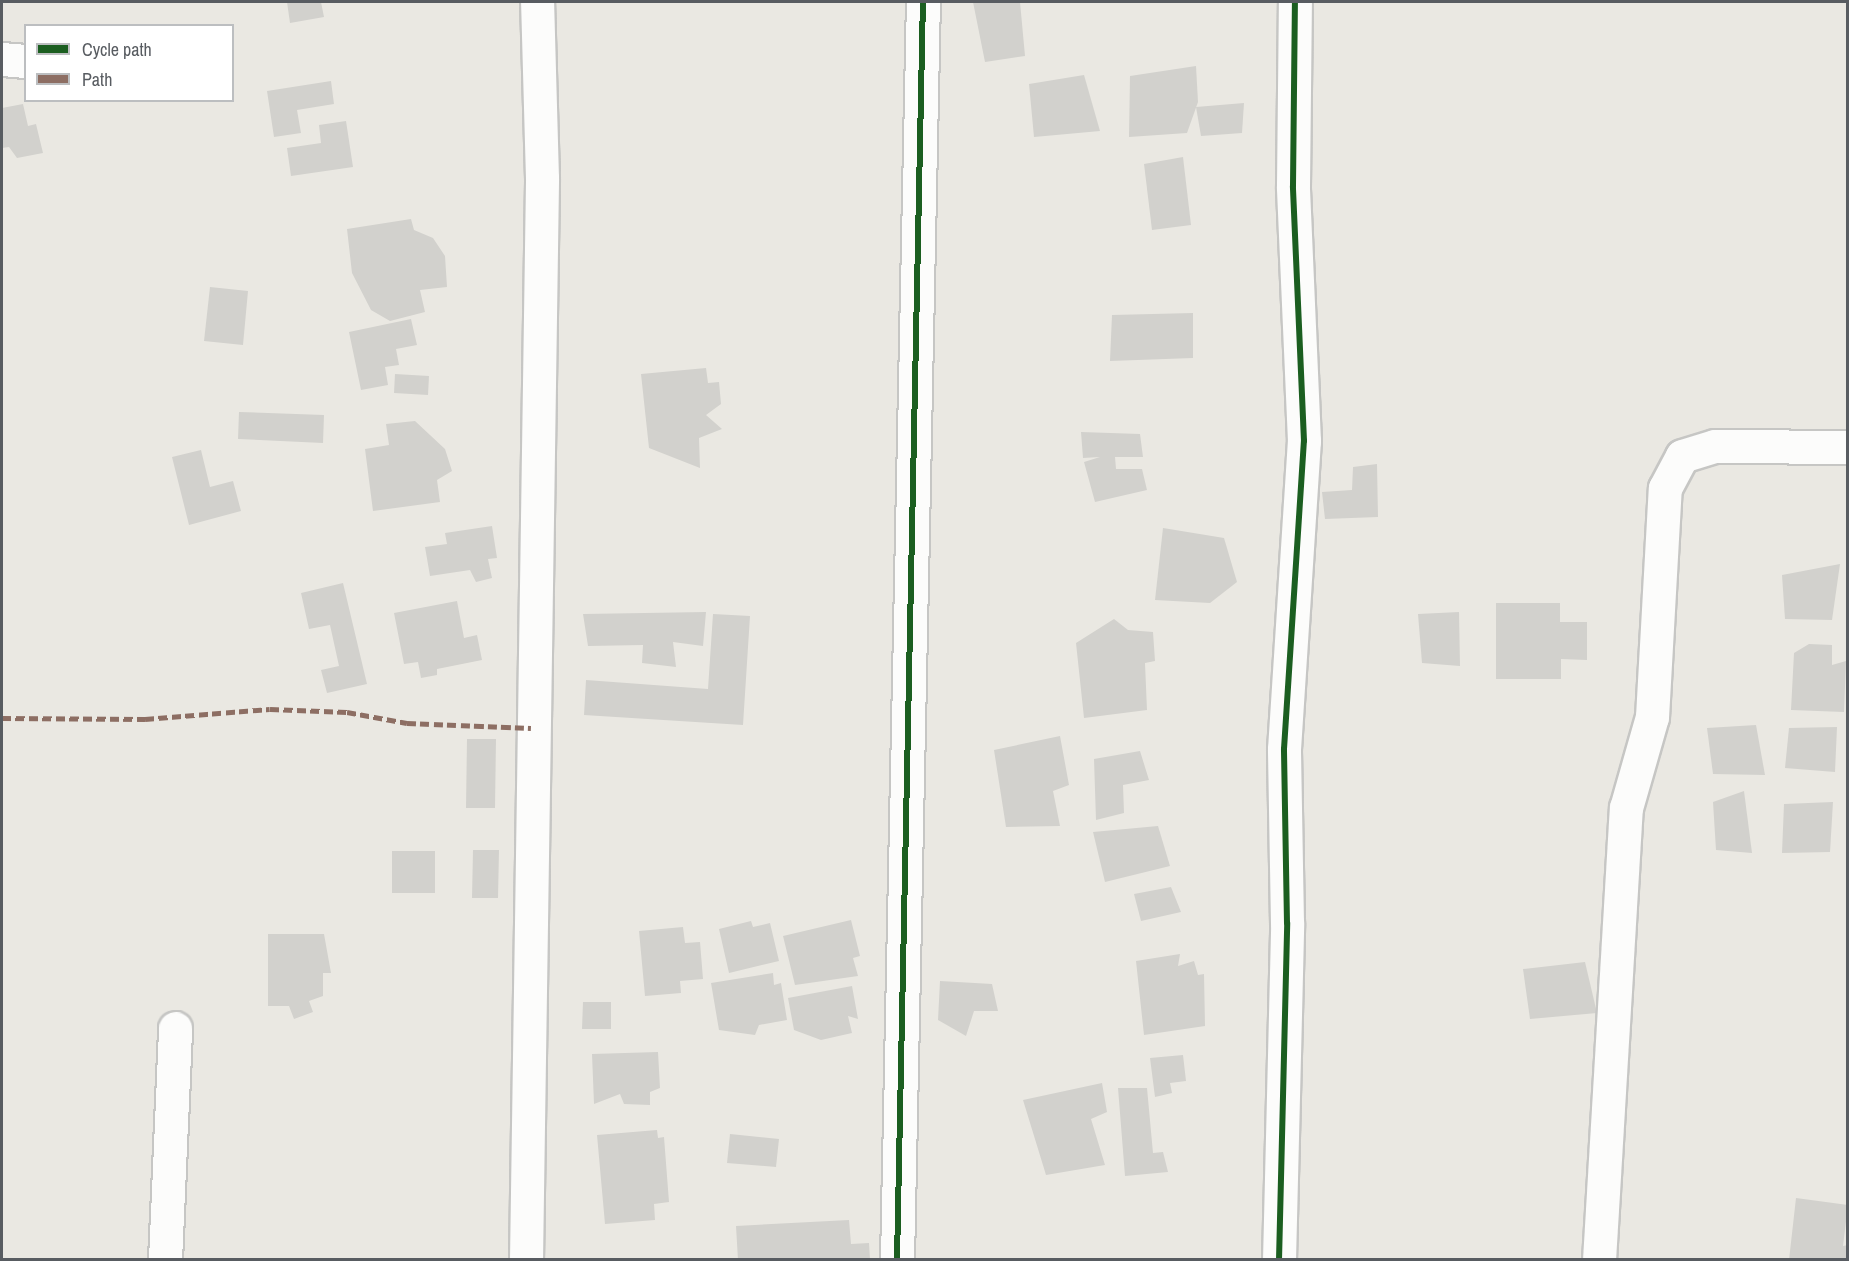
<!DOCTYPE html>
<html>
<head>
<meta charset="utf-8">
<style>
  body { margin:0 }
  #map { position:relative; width:1849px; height:1261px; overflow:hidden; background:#eae8e2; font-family:"Archivo Narrow",sans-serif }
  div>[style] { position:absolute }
  .building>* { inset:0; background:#d2d1cd }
  .roads { filter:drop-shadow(2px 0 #c6c6c4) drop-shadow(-2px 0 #c6c6c4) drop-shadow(0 2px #c6c6c4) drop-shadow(0 -2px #c6c6c4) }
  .street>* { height:33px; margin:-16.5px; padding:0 16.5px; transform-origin:16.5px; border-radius:16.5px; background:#fcfcfb }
  .quiet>* { height:4.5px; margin-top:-2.25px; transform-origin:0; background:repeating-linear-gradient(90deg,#8d6e63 0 9px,transparent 0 13.5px) }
  .cycleway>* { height:6px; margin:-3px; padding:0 3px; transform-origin:3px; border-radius:3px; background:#1b5e20 }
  span { translate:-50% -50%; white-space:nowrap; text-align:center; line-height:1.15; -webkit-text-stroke:4.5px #fff; paint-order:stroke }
  .frame { position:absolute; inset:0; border:3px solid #585c61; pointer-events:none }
  .legend { position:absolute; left:24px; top:24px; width:210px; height:78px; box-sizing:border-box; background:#fff; border:2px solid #bcbec0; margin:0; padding:8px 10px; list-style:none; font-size:18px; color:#585c61 }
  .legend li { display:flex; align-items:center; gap:12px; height:30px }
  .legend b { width:30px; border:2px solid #bcbec0 }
</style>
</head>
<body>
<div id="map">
  <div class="building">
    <div style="clip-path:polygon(287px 2px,321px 2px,324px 17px,290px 23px)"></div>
    <div style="clip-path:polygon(973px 2px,1020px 2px,1025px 56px,985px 62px)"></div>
    <div style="clip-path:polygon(1196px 66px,1198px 102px,1187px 133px,1129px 137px,1130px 76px)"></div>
    <div style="clip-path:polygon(1084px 75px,1100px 131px,1034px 137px,1029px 84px)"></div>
    <div style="clip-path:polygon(331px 81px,334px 104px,297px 110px,301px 133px,274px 137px,267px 91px)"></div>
    <div style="clip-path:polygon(1244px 103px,1242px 133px,1201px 136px,1196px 107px)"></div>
    <div style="clip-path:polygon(23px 104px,28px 126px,36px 124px,43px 153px,17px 158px,9px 147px,2px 148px,2px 108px)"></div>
    <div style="clip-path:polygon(346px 121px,353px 167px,291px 176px,287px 148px,321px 143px,319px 125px)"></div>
    <div style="clip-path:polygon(1183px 157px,1191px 225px,1152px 230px,1144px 164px)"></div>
    <div style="clip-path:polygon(411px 219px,414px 230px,433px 238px,445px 256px,447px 287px,420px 290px,425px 312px,390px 321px,371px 310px,352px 273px,347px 229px)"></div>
    <div style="clip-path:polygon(210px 287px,248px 291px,243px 345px,204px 341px)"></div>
    <div style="clip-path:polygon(1193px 313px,1193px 358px,1110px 361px,1112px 315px)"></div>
    <div style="clip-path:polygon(411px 319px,417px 345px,396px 349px,399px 365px,385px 367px,388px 385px,361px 390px,349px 332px)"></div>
    <div style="clip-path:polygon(706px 368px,708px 383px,719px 382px,721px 404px,706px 415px,722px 429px,699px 438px,700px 468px,649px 448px,641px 374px)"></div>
    <div style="clip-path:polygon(395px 374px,429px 376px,428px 395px,394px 393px)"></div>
    <div style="clip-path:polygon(239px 412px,324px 415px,323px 443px,238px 439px)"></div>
    <div style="clip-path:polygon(415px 421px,445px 449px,452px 471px,437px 480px,440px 502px,373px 511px,365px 449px,389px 445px,386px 424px)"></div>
    <div style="clip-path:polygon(1081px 432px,1140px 434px,1143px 457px,1115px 457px,1116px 469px,1142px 469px,1147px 490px,1095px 502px,1084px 462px,1100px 457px,1083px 458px)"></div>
    <div style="clip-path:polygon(201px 450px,210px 487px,233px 481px,241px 511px,189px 525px,172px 457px)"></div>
    <div style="clip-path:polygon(1377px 464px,1378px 517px,1325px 519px,1322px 492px,1352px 490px,1353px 467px)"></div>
    <div style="clip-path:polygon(492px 526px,497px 558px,488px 559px,492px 578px,476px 582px,470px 570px,430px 576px,425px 547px,447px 544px,445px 533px)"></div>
    <div style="clip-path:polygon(1163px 528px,1224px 538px,1237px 582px,1210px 603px,1155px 600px)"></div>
    <div style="clip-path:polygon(1840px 564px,1832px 620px,1785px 619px,1782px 575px)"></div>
    <div style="clip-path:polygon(343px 583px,367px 684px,327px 693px,321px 670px,339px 666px,330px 625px,309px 629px,301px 593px)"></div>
    <div style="clip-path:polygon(457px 601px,464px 638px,477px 635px,482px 660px,437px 669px,437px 675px,421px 678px,418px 662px,404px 664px,394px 613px)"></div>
    <div style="clip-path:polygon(1496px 603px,1560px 603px,1560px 622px,1587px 622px,1587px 660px,1561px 659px,1561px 679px,1496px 679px)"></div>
    <div style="clip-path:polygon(706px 612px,703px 646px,673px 642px,676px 667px,642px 663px,643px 645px,588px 646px,583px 614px)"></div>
    <div style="clip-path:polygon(1459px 612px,1460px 666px,1422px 663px,1418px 614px)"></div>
    <div style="clip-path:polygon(713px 614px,750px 616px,743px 725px,584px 715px,586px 680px,708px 689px)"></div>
    <div style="clip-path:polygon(1114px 619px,1128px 630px,1153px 632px,1155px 661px,1145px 663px,1147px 710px,1084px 718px,1076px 643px)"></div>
    <div style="clip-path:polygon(1809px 644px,1832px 645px,1832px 665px,1846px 661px,1844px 712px,1791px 710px,1794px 653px)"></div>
    <div style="clip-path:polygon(1756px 725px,1765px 775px,1713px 774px,1707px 728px)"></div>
    <div style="clip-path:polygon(1837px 727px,1835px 772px,1785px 768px,1789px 728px)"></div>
    <div style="clip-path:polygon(1060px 736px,1069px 785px,1053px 791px,1060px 826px,1006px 827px,994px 750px)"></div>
    <div style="clip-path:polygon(467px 739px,496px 739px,495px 808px,466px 808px)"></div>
    <div style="clip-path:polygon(1140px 751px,1149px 780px,1123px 785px,1124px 813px,1096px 820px,1094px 759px)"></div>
    <div style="clip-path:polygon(1744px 791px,1752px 853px,1716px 850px,1713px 802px)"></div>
    <div style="clip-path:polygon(1833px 802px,1830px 852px,1782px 853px,1784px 804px)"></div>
    <div style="clip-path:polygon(1158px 826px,1170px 866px,1105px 882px,1093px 832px)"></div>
    <div style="clip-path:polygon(473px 850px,499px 850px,498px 898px,472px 898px)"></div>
    <div style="clip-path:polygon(392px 851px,435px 851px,435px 893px,392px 893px)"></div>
    <div style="clip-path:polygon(1171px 887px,1181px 912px,1141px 921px,1134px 894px)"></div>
    <div style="clip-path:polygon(851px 920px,860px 956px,853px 958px,858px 976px,795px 985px,783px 936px)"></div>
    <div style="clip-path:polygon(751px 921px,753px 927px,770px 923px,779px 961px,729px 973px,719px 929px)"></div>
    <div style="clip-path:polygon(683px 927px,685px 943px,700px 942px,703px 979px,680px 981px,681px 993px,645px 996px,639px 931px)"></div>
    <div style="clip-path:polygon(268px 934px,324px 934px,331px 973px,323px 973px,323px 996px,309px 1001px,313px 1012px,294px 1019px,289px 1006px,268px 1006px)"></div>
    <div style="clip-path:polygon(1180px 954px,1178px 966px,1194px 961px,1198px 975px,1204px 974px,1205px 1026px,1144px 1035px,1136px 961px)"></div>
    <div style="clip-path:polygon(1585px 962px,1597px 1013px,1530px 1019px,1523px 969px)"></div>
    <div style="clip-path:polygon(773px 973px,774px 985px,781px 983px,787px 1020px,759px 1025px,755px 1035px,719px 1030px,711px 983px)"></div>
    <div style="clip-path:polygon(940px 981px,992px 984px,998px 1011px,974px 1011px,966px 1036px,938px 1020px)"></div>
    <div style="clip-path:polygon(852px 986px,858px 1019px,848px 1016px,852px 1033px,821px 1040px,794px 1030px,788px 998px)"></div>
    <div style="clip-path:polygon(583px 1002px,611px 1002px,611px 1029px,582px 1029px)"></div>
    <div style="clip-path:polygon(658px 1052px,660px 1088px,650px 1092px,650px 1105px,624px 1104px,620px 1094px,594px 1104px,592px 1054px)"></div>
    <div style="clip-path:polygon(1183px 1055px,1186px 1081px,1170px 1083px,1172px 1093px,1155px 1097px,1150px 1058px)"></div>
    <div style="clip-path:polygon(1102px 1083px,1107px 1112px,1091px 1119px,1105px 1165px,1046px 1175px,1023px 1100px)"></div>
    <div style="clip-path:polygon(1118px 1088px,1147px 1088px,1153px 1153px,1163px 1152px,1168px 1172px,1125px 1176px)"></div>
    <div style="clip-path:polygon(657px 1130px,658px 1138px,664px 1137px,669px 1202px,654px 1204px,655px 1220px,605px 1224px,597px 1135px)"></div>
    <div style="clip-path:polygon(730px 1134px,779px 1139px,776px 1167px,727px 1163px)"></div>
    <div style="clip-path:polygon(1796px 1198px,1848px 1205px,1843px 1246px,1848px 1245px,1848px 1260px,1789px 1260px)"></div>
    <div style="clip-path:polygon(849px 1220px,851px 1244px,869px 1243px,870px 1260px,738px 1260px,736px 1226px)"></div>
  </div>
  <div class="roads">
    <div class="street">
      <div style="left:2px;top:59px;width:24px;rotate:5deg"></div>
      <div style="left:165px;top:1260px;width:232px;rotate:-87.5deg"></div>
      <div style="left:526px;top:1260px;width:1082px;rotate:-89.15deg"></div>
      <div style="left:542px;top:178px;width:176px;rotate:-91.6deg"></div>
      <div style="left:897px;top:1260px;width:1258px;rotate:-88.82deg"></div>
      <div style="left:1279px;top:1260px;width:337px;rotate:-88.6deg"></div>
      <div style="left:1287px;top:923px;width:174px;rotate:-91deg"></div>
      <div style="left:1284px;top:749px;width:309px;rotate:-86.3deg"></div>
      <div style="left:1304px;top:441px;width:255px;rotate:-92.5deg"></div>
      <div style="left:1293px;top:186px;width:184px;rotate:-89.4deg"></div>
      <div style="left:1599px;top:1260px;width:453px;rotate:-86.6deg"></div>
      <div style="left:1626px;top:808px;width:95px;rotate:-74.1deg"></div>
      <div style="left:1652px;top:717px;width:229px;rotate:-86.8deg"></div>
      <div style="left:1665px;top:488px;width:36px;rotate:-62deg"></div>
      <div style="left:1682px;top:456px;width:34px;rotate:-17deg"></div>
      <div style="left:1715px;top:446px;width:133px;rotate:0.4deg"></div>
    </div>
  </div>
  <div class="quiet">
    <div style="left:2px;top:718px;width:143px;rotate:0.4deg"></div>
    <div style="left:145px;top:719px;width:125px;rotate:-4.6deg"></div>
    <div style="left:270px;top:709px;width:77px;rotate:2.2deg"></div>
    <div style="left:347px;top:712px;width:61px;rotate:10.4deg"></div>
    <div style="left:407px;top:723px;width:124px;rotate:2.3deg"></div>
  </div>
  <div class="cycleway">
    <div style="left:897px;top:1260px;width:1258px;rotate:-88.82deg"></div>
    <div style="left:1279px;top:1260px;width:337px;rotate:-88.6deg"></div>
    <div style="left:1287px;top:923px;width:174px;rotate:-91deg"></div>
    <div style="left:1284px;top:749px;width:309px;rotate:-86.3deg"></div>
    <div style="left:1304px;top:441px;width:255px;rotate:-92.5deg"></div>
    <div style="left:1293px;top:186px;width:184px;rotate:-89.4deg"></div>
  </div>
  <div class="frame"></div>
  <ul class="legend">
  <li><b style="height:8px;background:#1b5e20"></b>Cycle path</li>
  <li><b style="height:8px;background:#8d6e63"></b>Path</li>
  </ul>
</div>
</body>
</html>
